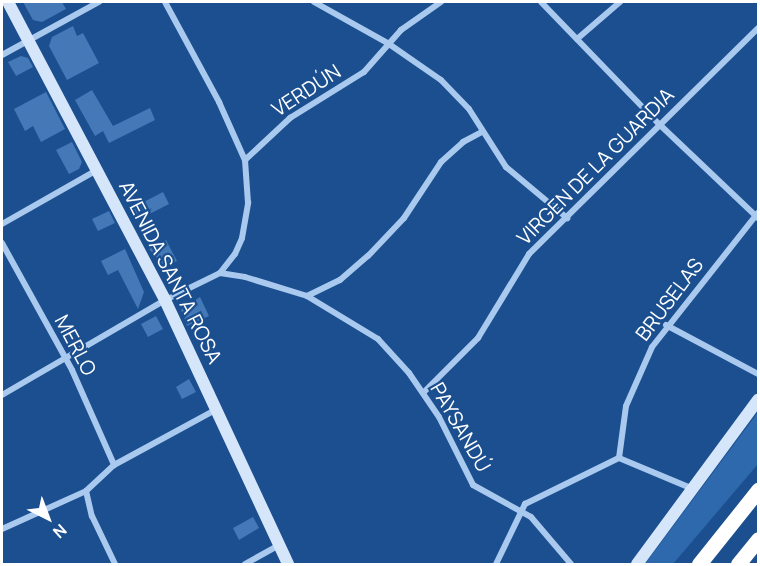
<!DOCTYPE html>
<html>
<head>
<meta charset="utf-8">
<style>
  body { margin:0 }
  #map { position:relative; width:760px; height:566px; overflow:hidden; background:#1b4f8f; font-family:Manrope,sans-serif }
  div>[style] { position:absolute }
  .green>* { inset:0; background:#2e69ad }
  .building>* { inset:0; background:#4478b7 }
  .street>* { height:6px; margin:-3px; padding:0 3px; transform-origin:3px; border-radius:3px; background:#a9c9ee }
  .secondary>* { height:12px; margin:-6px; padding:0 6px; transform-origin:6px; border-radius:6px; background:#d6e6fa }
  .highway>* { height:15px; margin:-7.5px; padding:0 7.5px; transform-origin:7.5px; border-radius:7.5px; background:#fff }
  span { translate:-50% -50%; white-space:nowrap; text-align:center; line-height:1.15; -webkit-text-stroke:4.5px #1b4f8f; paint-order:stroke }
  .street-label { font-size:20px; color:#fff }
  .frame { position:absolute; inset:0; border:3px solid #fff; pointer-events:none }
  .north { position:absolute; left:18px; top:488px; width:60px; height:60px; -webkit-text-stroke:4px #1b4f8f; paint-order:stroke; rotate:138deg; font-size:16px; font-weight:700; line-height:24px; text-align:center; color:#fff }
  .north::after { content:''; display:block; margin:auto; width:21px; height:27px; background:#fff; clip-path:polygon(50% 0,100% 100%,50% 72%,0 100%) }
</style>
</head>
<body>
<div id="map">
  <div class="green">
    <div style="clip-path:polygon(758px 412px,758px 464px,673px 564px,645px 564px)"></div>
  </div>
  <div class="building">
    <div style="clip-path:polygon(23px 2px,62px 2px,66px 9px,42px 22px,33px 20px)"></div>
    <div style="clip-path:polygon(73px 26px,77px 36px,83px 33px,99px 63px,67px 80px,49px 46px,52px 37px)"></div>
    <div style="clip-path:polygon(21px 56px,28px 58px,33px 67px,16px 76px,8px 62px)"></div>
    <div style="clip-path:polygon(92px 90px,113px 126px,150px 108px,155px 120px,109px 143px,103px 131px,95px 136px,75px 100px)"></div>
    <div style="clip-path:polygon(46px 92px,65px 129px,41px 142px,33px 126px,25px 131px,14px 109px)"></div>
    <div style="clip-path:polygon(72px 142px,82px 162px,79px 169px,69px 174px,56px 150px)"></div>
    <div style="clip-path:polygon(163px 192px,169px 204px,136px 221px,130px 209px)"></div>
    <div style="clip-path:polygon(109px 211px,115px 223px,98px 231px,92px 219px)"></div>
    <div style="clip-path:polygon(166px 240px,177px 261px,165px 267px,149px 249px)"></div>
    <div style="clip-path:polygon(125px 249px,144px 292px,138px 309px,118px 270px,108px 275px,101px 261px)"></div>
    <div style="clip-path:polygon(200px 297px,209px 316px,187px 326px,181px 310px)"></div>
    <div style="clip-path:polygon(156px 316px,163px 329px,148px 337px,141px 324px)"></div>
    <div style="clip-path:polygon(189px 379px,196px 392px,182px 399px,176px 387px)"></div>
    <div style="clip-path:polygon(253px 517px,259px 528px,239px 540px,233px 528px)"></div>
  </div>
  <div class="street">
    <div style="left:165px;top:2px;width:114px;rotate:61.6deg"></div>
    <div style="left:219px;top:102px;width:64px;rotate:65.9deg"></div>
    <div style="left:314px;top:2px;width:86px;rotate:29.2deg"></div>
    <div style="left:389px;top:44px;width:63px;rotate:34.7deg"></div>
    <div style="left:441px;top:80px;width:40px;rotate:46deg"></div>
    <div style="left:469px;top:109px;width:69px;rotate:57.5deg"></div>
    <div style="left:506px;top:167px;width:80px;rotate:39.9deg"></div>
    <div style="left:541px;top:2px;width:170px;rotate:46deg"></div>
    <div style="left:659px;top:124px;width:137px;rotate:43.5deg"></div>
    <div style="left:577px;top:39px;width:57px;rotate:-40.7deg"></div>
    <div style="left:2px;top:55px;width:111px;rotate:-28.7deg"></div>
    <div style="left:2px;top:224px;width:109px;rotate:-29.6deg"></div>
    <div style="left:2px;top:243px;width:145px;rotate:61.1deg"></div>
    <div style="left:72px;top:370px;width:104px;rotate:66.1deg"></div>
    <div style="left:220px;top:273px;width:25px;rotate:9deg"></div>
    <div style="left:245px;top:277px;width:65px;rotate:17deg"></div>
    <div style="left:307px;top:296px;width:83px;rotate:31.2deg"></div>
    <div style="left:378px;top:339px;width:46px;rotate:47.6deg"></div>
    <div style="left:409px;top:373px;width:53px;rotate:55.7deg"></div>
    <div style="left:439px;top:417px;width:76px;rotate:63.4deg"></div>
    <div style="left:473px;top:485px;width:66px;rotate:28.9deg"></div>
    <div style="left:531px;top:517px;width:62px;rotate:49.6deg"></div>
    <div style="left:307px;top:296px;width:37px;rotate:-26deg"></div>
    <div style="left:340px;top:280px;width:37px;rotate:-41deg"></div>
    <div style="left:368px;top:256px;width:52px;rotate:-46.5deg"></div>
    <div style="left:404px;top:218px;width:67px;rotate:-56.5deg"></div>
    <div style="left:441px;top:162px;width:30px;rotate:-42deg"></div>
    <div style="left:463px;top:142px;width:21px;rotate:-28deg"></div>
    <div style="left:666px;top:325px;width:104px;rotate:28deg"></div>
    <div style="left:423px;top:393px;width:78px;rotate:-45deg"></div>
    <div style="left:478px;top:338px;width:98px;rotate:-58.7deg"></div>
    <div style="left:529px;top:254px;width:322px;rotate:-44.6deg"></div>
    <div style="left:2px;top:395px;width:189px;rotate:-30.2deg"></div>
    <div style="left:165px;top:300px;width:61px;rotate:-26.1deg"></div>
    <div style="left:220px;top:273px;width:24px;rotate:-52deg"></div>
    <div style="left:235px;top:254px;width:17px;rotate:-66deg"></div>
    <div style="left:242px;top:238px;width:36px;rotate:-80deg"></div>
    <div style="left:248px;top:203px;width:43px;rotate:-94deg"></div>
    <div style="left:245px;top:160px;width:62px;rotate:-43deg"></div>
    <div style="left:290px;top:118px;width:87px;rotate:-31.9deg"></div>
    <div style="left:364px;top:72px;width:56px;rotate:-48.6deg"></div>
    <div style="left:401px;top:30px;width:49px;rotate:-35deg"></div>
    <div style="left:619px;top:458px;width:52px;rotate:-82.3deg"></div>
    <div style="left:626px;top:406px;width:64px;rotate:-66.2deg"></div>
    <div style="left:652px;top:347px;width:171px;rotate:-51.7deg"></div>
    <div style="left:619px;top:458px;width:80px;rotate:22.7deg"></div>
    <div style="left:86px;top:491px;width:26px;rotate:77deg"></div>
    <div style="left:92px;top:516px;width:53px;rotate:64.4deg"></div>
    <div style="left:2px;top:529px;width:92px;rotate:-24.3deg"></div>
    <div style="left:86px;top:491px;width:38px;rotate:-43deg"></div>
    <div style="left:114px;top:465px;width:117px;rotate:-28.5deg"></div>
    <div style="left:245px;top:564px;width:39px;rotate:-29deg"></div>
    <div style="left:496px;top:564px;width:67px;rotate:-64.2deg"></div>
    <div style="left:525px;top:504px;width:105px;rotate:-26.1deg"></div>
  </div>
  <div class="secondary">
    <div style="left:8px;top:2px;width:337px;rotate:62.2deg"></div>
    <div style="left:165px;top:300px;width:291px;rotate:65deg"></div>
    <div style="left:637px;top:564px;width:204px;rotate:-53.6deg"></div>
  </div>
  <div class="highway">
    <div style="left:699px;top:564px;width:95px;rotate:-51.4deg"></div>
    <div style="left:738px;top:564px;width:32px;rotate:-51deg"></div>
  </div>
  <div class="street-label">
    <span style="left:306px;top:90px;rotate:-33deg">VERDÚN</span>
    <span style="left:595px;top:166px;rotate:-45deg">VIRGEN DE LA GUARDIA</span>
    <span style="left:171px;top:272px;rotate:63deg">AVENIDA SANTA ROSA</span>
    <span style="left:669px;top:299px;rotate:-53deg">BRUSELAS</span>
    <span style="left:76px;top:345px;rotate:62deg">MERLO</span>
    <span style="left:461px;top:427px;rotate:60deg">PAYSANDÚ</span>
  </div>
  <div class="frame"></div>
  <div class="north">N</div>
</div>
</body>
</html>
